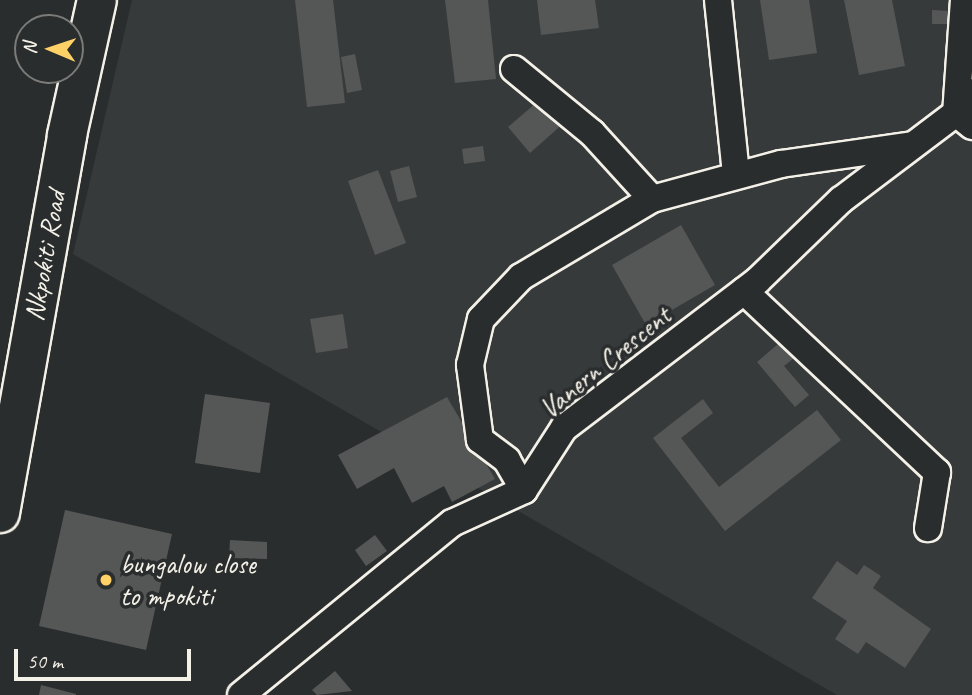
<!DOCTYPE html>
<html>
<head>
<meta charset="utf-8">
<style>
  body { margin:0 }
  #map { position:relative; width:972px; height:695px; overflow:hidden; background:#2a2d2e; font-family:Caveat,sans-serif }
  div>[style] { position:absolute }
  .built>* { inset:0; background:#373a3a }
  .building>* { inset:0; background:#555756 }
  .roads { filter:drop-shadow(2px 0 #f4f1e8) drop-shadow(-2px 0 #f4f1e8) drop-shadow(0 2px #f4f1e8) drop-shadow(0 -2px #f4f1e8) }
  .minor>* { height:26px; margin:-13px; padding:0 13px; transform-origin:13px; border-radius:13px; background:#2a2d2e }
  .secondary>* { height:38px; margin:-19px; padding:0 19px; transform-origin:19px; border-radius:19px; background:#2a2d2e }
  .dots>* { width:19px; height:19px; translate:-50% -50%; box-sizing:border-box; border:4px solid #2a2d2e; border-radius:50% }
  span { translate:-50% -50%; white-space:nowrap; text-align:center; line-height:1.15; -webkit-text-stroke:7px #2a2d2e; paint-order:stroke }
  .street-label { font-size:28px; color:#f4f1e8 }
  .poi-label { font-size:28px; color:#f4f1e8 }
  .left { translate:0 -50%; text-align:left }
  .north { position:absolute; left:14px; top:14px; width:70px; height:70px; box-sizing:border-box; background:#2a2d2e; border:2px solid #7b7b78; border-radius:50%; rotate:272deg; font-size:19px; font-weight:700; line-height:28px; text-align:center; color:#f4f1e8 }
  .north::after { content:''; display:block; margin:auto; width:24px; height:32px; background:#ffd166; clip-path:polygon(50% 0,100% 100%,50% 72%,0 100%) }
  .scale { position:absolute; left:14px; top:649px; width:177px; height:32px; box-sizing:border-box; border:4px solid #f4f1e8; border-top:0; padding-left:9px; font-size:21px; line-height:24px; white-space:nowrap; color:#f4f1e8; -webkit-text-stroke:5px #2a2d2e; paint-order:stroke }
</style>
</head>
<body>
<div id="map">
  <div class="built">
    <div style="clip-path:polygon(132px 0,972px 0,972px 695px,837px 695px,73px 254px)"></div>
  </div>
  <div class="building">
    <div style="clip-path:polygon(295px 0,333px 0,345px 103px,307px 107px)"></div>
    <div style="clip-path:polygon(445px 0,488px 0,496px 79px,455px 83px)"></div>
    <div style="clip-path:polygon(537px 0,595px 0,599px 28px,541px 35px)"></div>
    <div style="clip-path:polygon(760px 0,809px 0,817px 53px,769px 60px)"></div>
    <div style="clip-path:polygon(844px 0,892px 0,905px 66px,859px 75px)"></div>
    <div style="clip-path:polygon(932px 10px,949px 11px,949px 24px,932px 24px)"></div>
    <div style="clip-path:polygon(355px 54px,362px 90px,347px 93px,341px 57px)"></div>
    <div style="clip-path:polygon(543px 97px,565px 122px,530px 153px,508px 127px)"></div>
    <div style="clip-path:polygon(483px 146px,485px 161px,464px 164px,462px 149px)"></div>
    <div style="clip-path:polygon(409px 166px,417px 197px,398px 202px,390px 171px)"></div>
    <div style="clip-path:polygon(378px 170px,406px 243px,375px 255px,348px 181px)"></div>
    <div style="clip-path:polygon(681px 225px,715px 285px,646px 325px,612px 265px)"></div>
    <div style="clip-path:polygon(343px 314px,348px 348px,316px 353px,310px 319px)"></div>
    <div style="clip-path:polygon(785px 338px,799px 354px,784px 366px,809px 395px,795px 407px,757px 362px)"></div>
    <div style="clip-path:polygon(205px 394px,270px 403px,260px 473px,195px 463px)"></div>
    <div style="clip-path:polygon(447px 397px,495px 479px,452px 502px,444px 486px,412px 503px,394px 468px,357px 489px,338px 455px)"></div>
    <div style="clip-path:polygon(703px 399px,713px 413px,681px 438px,719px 487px,817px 410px,841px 440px,725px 531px,653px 438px)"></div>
    <div style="clip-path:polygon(65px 510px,172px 534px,146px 650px,39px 626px)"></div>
    <div style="clip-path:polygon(375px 535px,387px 551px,366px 566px,355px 550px)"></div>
    <div style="clip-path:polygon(230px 540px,267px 542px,267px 559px,229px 558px)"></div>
    <div style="clip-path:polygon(837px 561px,857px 575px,864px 565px,881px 576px,873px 588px,931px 629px,905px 668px,866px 642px,858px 654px,835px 639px,847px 621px,812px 598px)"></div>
    <div style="clip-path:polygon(335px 671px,352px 691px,317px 695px,312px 690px)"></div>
    <div style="clip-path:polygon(41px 685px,76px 694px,76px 695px,39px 695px)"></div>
  </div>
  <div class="roads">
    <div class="minor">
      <div style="left:718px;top:0;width:174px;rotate:84.1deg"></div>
      <div style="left:964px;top:0;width:113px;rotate:94deg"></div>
      <div style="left:956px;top:113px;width:21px;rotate:39deg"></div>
      <div style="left:514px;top:69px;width:101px;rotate:39.4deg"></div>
      <div style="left:592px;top:133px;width:89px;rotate:47.7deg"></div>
      <div style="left:744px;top:291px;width:265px;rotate:43.2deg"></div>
      <div style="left:937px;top:472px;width:57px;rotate:99.1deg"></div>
      <div style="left:524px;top:490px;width:34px;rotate:-120deg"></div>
      <div style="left:507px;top:460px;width:34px;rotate:-143deg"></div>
      <div style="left:480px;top:440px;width:76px;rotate:-97.6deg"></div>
      <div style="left:470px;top:365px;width:47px;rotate:-76.6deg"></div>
      <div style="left:481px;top:319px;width:58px;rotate:-46.4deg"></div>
      <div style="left:521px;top:277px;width:152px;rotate:-30.8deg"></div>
      <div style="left:652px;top:199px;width:134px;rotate:-15.2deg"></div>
      <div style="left:781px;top:164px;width:133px;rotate:-8.2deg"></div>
      <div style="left:241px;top:695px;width:272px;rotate:-39.2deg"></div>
      <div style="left:452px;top:523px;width:79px;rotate:-24.6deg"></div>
      <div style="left:524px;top:490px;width:74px;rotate:-57.2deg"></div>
      <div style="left:564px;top:428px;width:243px;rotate:-37.3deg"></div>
      <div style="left:757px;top:281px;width:117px;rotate:-44deg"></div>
      <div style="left:841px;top:200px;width:144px;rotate:-37.1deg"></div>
      <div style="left:956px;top:113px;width:26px;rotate:-53deg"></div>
    </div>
    <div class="secondary">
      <div style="left:0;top:513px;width:384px;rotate:-79.9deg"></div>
      <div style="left:67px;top:135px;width:138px;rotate:-77.5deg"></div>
    </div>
  </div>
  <div class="dots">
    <div style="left:106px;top:580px;background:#ffd166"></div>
  </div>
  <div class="street-label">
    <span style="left:45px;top:256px;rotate:-80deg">Nkpokiti Road</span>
    <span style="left:605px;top:362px;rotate:-39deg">Vanern Crescent</span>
  </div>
  <div class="poi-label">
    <span class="left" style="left:120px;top:580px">bungalow close<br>to mpokiti</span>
  </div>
  <div class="north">N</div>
  <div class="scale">50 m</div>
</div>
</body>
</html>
